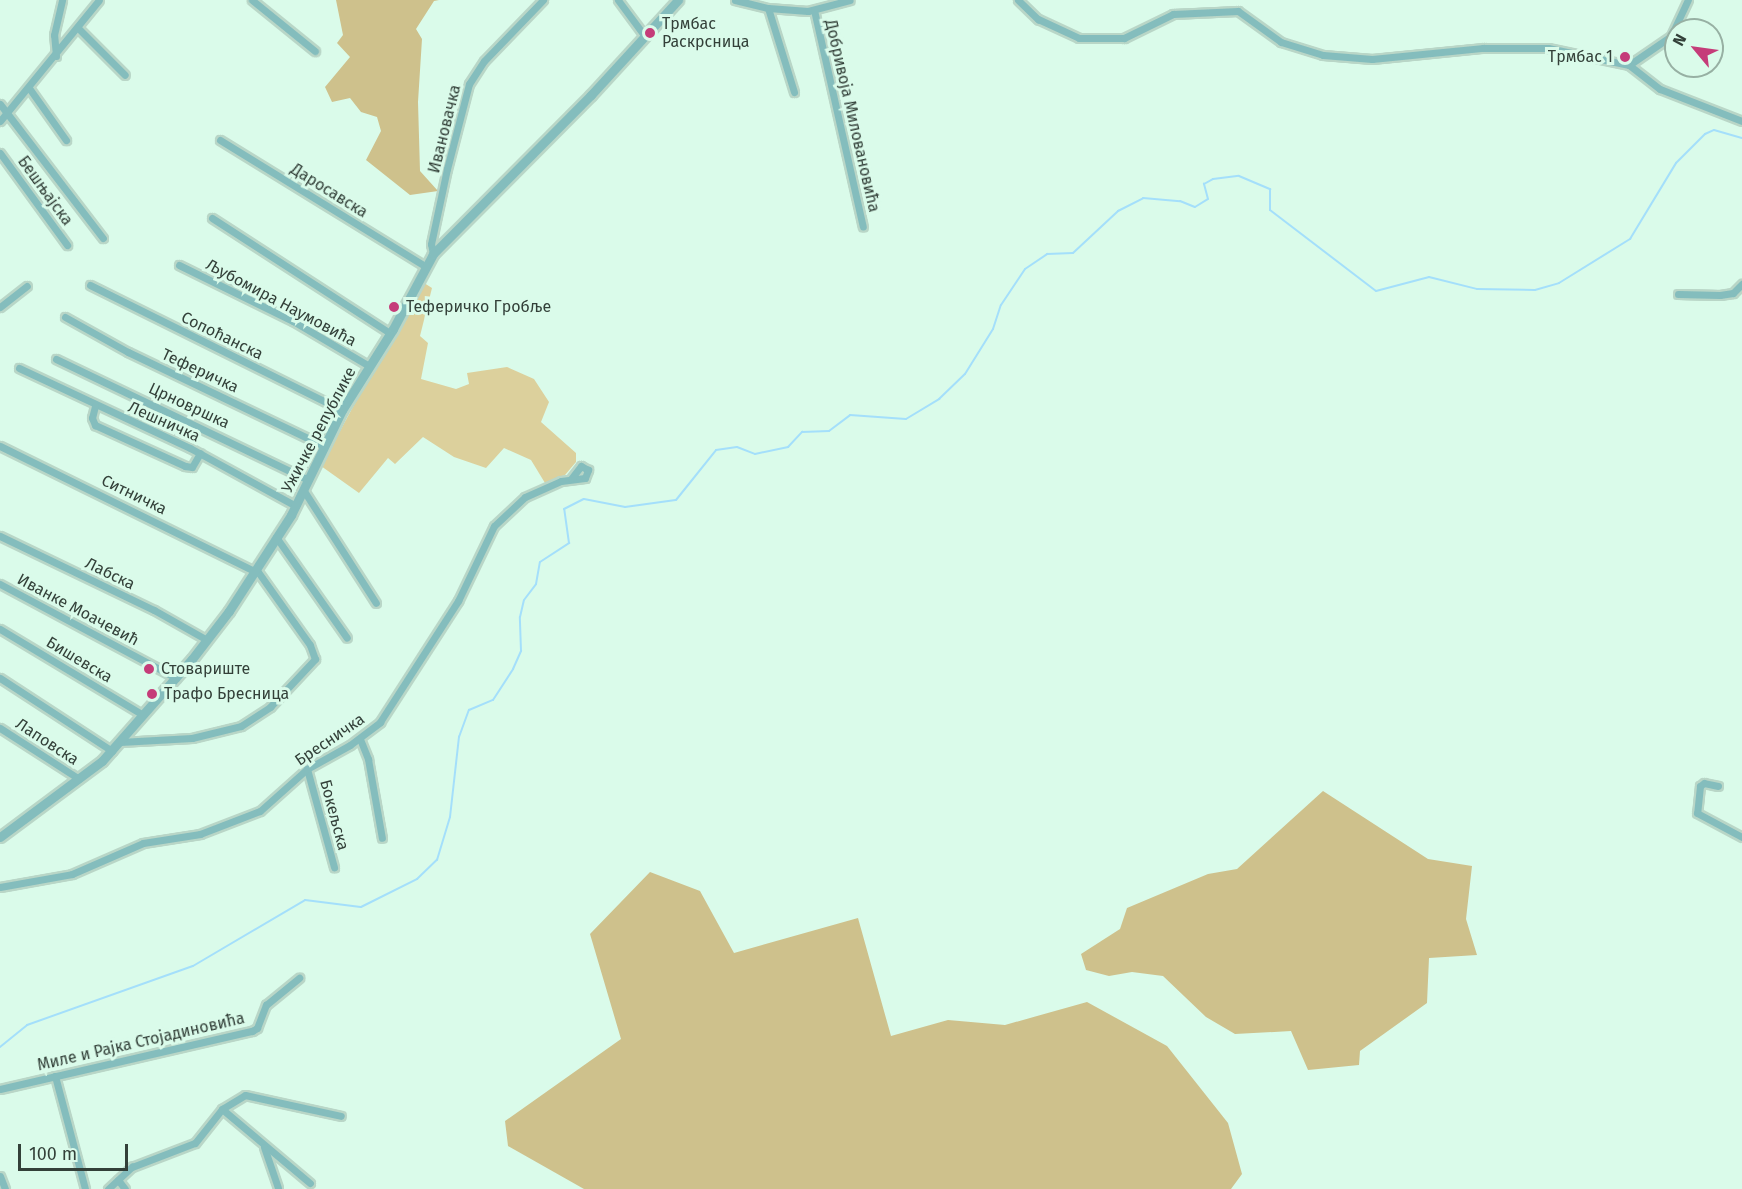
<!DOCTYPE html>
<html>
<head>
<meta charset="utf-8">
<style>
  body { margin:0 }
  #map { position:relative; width:1742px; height:1189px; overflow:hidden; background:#dafbea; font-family:"Fira Sans",sans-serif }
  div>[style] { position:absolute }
  .green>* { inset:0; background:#dcd09c }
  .forest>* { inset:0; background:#cec18c }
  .stream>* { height:2px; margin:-1px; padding:0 1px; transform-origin:1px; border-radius:1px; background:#a4dffb }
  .roads { filter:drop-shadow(2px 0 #b9d6c7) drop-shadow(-2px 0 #b9d6c7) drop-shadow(0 2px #b9d6c7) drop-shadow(0 -2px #b9d6c7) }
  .minor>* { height:7px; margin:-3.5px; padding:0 3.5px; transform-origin:3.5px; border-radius:3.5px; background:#84bdbd }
  .tertiary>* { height:9px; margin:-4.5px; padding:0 4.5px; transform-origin:4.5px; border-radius:4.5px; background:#84bdbd }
  .dots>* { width:16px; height:16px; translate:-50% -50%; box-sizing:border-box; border:3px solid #dafbea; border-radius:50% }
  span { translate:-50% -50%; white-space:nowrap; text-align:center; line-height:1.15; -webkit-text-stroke:6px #dafbea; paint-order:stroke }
  .poi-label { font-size:16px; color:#334039 }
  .left { translate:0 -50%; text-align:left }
  .right { translate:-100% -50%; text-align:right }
  .street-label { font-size:16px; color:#334039 }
  .north { position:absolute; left:1664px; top:18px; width:60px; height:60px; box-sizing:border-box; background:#dafbea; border:2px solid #97b0a3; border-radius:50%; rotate:299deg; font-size:16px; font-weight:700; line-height:24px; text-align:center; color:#334039 }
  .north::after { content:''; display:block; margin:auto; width:21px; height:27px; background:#c53c79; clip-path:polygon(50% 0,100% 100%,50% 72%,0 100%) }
  .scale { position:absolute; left:18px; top:1144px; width:110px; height:27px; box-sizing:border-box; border:3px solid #334039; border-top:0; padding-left:8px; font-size:18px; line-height:21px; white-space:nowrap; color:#334039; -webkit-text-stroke:4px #dafbea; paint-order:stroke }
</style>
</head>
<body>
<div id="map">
  <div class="green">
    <div style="clip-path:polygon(421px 281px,432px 288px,420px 336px,428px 343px,421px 379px,456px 389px,469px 384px,467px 373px,507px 367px,534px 379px,549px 402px,541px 422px,576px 453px,576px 462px,565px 475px,545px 483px,531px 460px,504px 448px,486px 468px,454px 457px,423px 437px,395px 464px,388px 458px,359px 493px,321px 466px)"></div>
  </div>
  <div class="forest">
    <div style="clip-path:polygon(336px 0,439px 0,434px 1px,416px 29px,422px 39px,418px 102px,420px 171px,438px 191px,410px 195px,366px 160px,381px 131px,377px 117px,361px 112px,350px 98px,332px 102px,325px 87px,350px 57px,337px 43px,343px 35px)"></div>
    <div style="clip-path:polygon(1323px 791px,1428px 859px,1472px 866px,1466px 919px,1477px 955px,1429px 958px,1427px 1003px,1360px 1051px,1359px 1065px,1308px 1070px,1291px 1031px,1235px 1034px,1206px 1017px,1163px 976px,1132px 972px,1109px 976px,1086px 970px,1081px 954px,1120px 929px,1127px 908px,1208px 874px,1237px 869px)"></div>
    <div style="clip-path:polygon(650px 872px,700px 891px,734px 953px,858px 918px,891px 1036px,948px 1020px,1005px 1025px,1087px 1002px,1167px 1046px,1228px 1123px,1242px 1174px,1231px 1189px,584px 1189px,508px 1146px,505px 1121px,621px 1039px,590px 934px)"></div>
  </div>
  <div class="stream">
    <div style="left:0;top:1047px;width:35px;rotate:-39deg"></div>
    <div style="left:27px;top:1025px;width:176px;rotate:-19.6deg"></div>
    <div style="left:193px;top:966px;width:130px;rotate:-30.5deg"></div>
    <div style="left:305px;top:900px;width:56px;rotate:7.1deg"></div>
    <div style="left:361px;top:907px;width:63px;rotate:-26.6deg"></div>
    <div style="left:417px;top:879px;width:28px;rotate:-44deg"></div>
    <div style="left:437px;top:860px;width:45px;rotate:-73.2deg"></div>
    <div style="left:450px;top:817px;width:81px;rotate:-83.6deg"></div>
    <div style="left:459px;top:737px;width:29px;rotate:-70deg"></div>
    <div style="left:469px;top:710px;width:26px;rotate:-23deg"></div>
    <div style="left:493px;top:700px;width:37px;rotate:-57deg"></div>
    <div style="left:513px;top:669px;width:20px;rotate:-66deg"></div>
    <div style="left:521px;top:651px;width:34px;rotate:-92deg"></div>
    <div style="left:520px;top:617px;width:17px;rotate:-77deg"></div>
    <div style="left:524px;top:600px;width:20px;rotate:-53deg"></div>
    <div style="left:536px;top:584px;width:22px;rotate:-80deg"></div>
    <div style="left:540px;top:562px;width:35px;rotate:-33deg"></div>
    <div style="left:569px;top:543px;width:34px;rotate:-98deg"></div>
    <div style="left:564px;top:509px;width:22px;rotate:-27deg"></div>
    <div style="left:584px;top:499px;width:42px;rotate:11deg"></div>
    <div style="left:625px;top:507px;width:51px;rotate:-7.8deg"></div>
    <div style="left:676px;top:500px;width:64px;rotate:-51.3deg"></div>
    <div style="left:716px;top:450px;width:21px;rotate:-8deg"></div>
    <div style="left:737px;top:447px;width:19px;rotate:21deg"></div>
    <div style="left:755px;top:454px;width:34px;rotate:-12deg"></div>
    <div style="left:788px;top:447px;width:21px;rotate:-47deg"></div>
    <div style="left:802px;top:432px;width:27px;rotate:-2deg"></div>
    <div style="left:829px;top:431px;width:26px;rotate:-37deg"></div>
    <div style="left:850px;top:415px;width:56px;rotate:4.1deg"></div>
    <div style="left:906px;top:419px;width:39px;rotate:-31deg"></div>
    <div style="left:939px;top:399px;width:36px;rotate:-44deg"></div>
    <div style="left:965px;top:374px;width:53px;rotate:-58.1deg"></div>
    <div style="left:993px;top:329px;width:25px;rotate:-72deg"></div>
    <div style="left:1001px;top:305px;width:43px;rotate:-56.3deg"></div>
    <div style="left:1025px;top:269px;width:27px;rotate:-34deg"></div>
    <div style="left:1047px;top:254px;width:26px;rotate:-2deg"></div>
    <div style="left:1073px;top:253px;width:62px;rotate:-43deg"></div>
    <div style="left:1118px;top:211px;width:28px;rotate:-27deg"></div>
    <div style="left:1143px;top:198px;width:37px;rotate:5deg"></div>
    <div style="left:1180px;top:201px;width:16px;rotate:22deg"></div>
    <div style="left:1195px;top:207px;width:15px;rotate:-32deg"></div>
    <div style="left:1208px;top:199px;width:16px;rotate:-105deg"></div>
    <div style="left:1204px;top:184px;width:10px;rotate:-29deg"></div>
    <div style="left:1213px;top:179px;width:26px;rotate:-7deg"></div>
    <div style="left:1239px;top:176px;width:34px;rotate:23deg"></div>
    <div style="left:1270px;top:189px;width:21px;rotate:90deg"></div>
    <div style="left:1270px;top:210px;width:133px;rotate:37.4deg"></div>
    <div style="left:1376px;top:291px;width:55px;rotate:-14.8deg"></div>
    <div style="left:1429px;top:277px;width:49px;rotate:14deg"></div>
    <div style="left:1477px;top:289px;width:58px;rotate:1deg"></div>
    <div style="left:1535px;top:290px;width:25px;rotate:-16deg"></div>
    <div style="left:1559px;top:283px;width:84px;rotate:-31.8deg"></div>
    <div style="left:1630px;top:239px;width:89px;rotate:-58.8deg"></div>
    <div style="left:1676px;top:163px;width:41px;rotate:-45deg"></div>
    <div style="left:1705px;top:134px;width:10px;rotate:-24deg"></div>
    <div style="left:1714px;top:130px;width:29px;rotate:16deg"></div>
  </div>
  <div class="roads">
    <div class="minor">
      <div style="left:252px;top:0;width:81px;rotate:39deg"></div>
      <div style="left:618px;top:0;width:44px;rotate:53.4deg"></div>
      <div style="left:735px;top:0;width:34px;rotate:14deg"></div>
      <div style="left:768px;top:8px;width:40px;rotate:4.3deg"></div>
      <div style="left:808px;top:11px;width:43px;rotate:-14.7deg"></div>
      <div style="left:1018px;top:0;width:28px;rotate:44deg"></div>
      <div style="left:1038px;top:19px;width:45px;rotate:24.9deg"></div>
      <div style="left:1079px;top:38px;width:45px"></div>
      <div style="left:1124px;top:38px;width:55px;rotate:-26.1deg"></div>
      <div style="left:1173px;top:14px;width:65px;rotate:-2.6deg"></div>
      <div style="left:1238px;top:11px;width:53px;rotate:35.8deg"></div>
      <div style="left:1281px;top:42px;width:44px;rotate:17.2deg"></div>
      <div style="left:1323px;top:55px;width:49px;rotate:4.7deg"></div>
      <div style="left:1372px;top:59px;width:112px;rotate:-5.7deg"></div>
      <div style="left:1483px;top:48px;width:65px"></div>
      <div style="left:1548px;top:48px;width:83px;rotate:11.9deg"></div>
      <div style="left:1629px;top:65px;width:39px;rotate:38deg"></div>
      <div style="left:1660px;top:89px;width:88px;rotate:21.3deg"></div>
      <div style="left:768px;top:8px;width:88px;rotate:72.8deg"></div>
      <div style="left:814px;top:10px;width:222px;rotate:77.3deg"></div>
      <div style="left:78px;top:28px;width:66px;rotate:45deg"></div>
      <div style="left:56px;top:56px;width:21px;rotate:-95deg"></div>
      <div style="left:54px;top:35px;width:36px;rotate:-77deg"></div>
      <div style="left:1629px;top:65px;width:51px;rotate:-34.6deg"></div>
      <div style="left:1671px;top:36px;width:40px;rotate:-65deg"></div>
      <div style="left:29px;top:88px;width:64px;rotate:54.6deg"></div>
      <div style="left:0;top:104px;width:169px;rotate:52.5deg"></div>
      <div style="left:0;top:121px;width:156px;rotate:-50.7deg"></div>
      <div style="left:220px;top:140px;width:241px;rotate:31.6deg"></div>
      <div style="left:0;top:153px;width:114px;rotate:53.9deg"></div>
      <div style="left:212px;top:218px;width:212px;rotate:32.9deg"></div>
      <div style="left:433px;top:254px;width:10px;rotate:-101deg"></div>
      <div style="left:431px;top:244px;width:77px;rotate:-78deg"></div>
      <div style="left:447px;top:169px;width:88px;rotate:-75.5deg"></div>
      <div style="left:469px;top:84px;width:27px;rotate:-57deg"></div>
      <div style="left:484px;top:61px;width:85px;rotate:-46deg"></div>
      <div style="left:179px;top:265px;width:127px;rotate:26.2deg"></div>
      <div style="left:293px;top:321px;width:88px;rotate:30.6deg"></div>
      <div style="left:90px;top:285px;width:281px;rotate:26.4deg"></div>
      <div style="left:1678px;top:294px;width:42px;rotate:1.4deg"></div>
      <div style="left:1720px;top:295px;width:13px;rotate:-9deg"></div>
      <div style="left:1733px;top:293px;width:13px;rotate:-45deg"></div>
      <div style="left:0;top:307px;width:34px;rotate:-38deg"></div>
      <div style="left:65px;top:317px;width:72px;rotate:29.1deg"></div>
      <div style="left:128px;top:352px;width:217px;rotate:25.6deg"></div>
      <div style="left:56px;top:359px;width:280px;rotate:25.6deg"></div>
      <div style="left:19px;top:368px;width:189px;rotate:25.1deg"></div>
      <div style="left:190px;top:448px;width:121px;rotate:28.7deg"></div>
      <div style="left:95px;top:406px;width:12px;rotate:104deg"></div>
      <div style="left:92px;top:418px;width:8px;rotate:67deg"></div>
      <div style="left:95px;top:425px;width:99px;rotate:24.5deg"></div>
      <div style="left:185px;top:466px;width:7px;rotate:8deg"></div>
      <div style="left:192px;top:467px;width:16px;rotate:-60deg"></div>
      <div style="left:0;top:446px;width:283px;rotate:26.2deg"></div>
      <div style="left:304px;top:491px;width:133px;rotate:57.3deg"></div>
      <div style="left:0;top:536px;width:171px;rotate:25.7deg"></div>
      <div style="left:154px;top:610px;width:61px;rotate:29.5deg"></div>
      <div style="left:276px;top:537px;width:123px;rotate:54.9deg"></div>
      <div style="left:0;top:584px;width:200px;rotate:28.1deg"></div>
      <div style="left:0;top:629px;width:167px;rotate:31deg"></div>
      <div style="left:0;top:678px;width:134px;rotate:33.1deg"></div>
      <div style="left:0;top:728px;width:94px;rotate:32.8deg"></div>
      <div style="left:360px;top:739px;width:22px;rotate:68deg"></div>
      <div style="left:368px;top:759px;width:80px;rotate:80deg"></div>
      <div style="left:120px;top:742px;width:72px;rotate:-3.2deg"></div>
      <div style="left:192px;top:738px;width:50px;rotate:-13.8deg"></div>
      <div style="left:241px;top:726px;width:35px;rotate:-33deg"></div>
      <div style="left:270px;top:707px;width:66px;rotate:-46.8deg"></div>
      <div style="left:315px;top:659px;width:15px;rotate:-110deg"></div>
      <div style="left:310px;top:645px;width:93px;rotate:-125.4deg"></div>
      <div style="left:307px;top:769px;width:102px;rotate:74.6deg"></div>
      <div style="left:1718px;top:786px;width:14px;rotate:-168deg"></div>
      <div style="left:1704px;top:783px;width:5px;rotate:143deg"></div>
      <div style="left:1700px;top:786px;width:27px;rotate:96deg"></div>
      <div style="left:1697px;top:813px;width:51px;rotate:28.1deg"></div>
      <div style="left:0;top:887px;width:73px;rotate:-10.2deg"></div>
      <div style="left:72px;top:874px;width:77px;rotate:-23.6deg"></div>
      <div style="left:143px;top:843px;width:58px;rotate:-9deg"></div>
      <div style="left:200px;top:834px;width:64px;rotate:-21deg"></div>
      <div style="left:260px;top:811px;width:63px;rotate:-41.8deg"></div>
      <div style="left:307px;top:769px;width:49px;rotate:-29.2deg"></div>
      <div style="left:350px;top:745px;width:38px;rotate:-37deg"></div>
      <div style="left:380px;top:722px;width:144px;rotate:-57.2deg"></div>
      <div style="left:458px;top:601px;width:83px;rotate:-64.4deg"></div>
      <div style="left:494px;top:526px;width:42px;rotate:-43.1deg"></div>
      <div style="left:525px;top:497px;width:39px;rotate:-24deg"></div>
      <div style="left:561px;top:481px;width:24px;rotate:-7deg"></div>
      <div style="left:585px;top:478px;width:9px;rotate:-69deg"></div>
      <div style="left:588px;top:470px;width:8px;rotate:-150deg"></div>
      <div style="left:581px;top:466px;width:16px;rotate:128deg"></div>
      <div style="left:55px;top:1076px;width:117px;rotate:75.1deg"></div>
      <div style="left:0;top:1089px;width:259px;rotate:-13deg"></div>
      <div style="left:252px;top:1031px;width:6px;rotate:-31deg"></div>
      <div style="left:257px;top:1028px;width:25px;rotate:-69deg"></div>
      <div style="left:266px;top:1005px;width:43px;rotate:-39.3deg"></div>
      <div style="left:222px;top:1109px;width:115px;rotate:40.1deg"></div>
      <div style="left:264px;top:1147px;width:43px;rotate:71.1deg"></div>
      <div style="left:0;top:1176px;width:14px;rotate:69deg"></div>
      <div style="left:118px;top:1180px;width:11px;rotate:52deg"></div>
      <div style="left:108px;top:1189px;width:33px;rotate:-43deg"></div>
      <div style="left:132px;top:1167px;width:67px;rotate:-20.9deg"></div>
      <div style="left:195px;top:1143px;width:43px;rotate:-51.5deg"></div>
      <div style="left:222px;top:1109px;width:27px;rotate:-31deg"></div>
      <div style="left:245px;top:1095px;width:98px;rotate:12.3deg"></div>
    </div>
    <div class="tertiary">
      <div style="left:0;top:837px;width:127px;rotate:-36.7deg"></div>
      <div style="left:102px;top:761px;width:136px;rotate:-48.6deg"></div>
      <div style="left:192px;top:659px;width:61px;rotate:-52.4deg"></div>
      <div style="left:229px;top:611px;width:114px;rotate:-57.1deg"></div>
      <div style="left:291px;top:515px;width:117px;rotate:-64.1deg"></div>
      <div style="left:342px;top:410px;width:96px;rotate:-57.8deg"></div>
      <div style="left:393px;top:329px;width:85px;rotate:-61.9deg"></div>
      <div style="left:433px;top:254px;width:224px;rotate:-45.2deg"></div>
      <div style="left:591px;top:95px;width:129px;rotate:-47.5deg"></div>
    </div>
  </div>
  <div class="dots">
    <div style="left:650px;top:33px;background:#c53c79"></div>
    <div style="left:1625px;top:57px;background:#c53c79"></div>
    <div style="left:394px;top:307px;background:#c53c79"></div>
    <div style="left:149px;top:669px;background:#c53c79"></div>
    <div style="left:152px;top:694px;background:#c53c79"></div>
  </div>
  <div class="poi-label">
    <span class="left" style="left:662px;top:33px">Трмбас<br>Раскрсница</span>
    <span class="right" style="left:1613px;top:57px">Трмбас 1</span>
    <span class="left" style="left:406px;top:307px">Теферичко Гробље</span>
    <span class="left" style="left:161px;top:669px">Стовариште</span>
    <span class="left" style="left:164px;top:694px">Трафо Бресница</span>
  </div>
  <div class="street-label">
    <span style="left:852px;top:116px;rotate:77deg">Добривоја Миловановића</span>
    <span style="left:445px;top:129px;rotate:-76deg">Ивановачка</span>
    <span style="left:45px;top:191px;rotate:54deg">Бешњајска</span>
    <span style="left:329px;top:191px;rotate:32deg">Даросавска</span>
    <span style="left:281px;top:303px;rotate:28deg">Љубомира Наумовића</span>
    <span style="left:222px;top:336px;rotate:26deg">Сопоћанска</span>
    <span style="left:200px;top:371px;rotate:25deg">Теферичка</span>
    <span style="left:189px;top:406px;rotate:25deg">Црновршка</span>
    <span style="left:164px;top:422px;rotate:24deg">Лешничка</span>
    <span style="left:319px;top:430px;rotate:-62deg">Ужичке републике</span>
    <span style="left:134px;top:495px;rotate:26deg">Ситничка</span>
    <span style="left:110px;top:574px;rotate:26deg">Лабска</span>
    <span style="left:78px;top:610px;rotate:28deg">Иванке Моачевић</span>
    <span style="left:79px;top:660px;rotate:31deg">Бишевска</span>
    <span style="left:330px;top:740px;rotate:-34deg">Бресничка</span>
    <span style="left:47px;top:742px;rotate:33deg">Лаповска</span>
    <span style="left:334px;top:815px;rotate:75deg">Бокељска</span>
    <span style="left:141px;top:1042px;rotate:-13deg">Миле и Рајка Стојадиновића</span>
  </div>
  <div class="north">N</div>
  <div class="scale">100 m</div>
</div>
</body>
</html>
